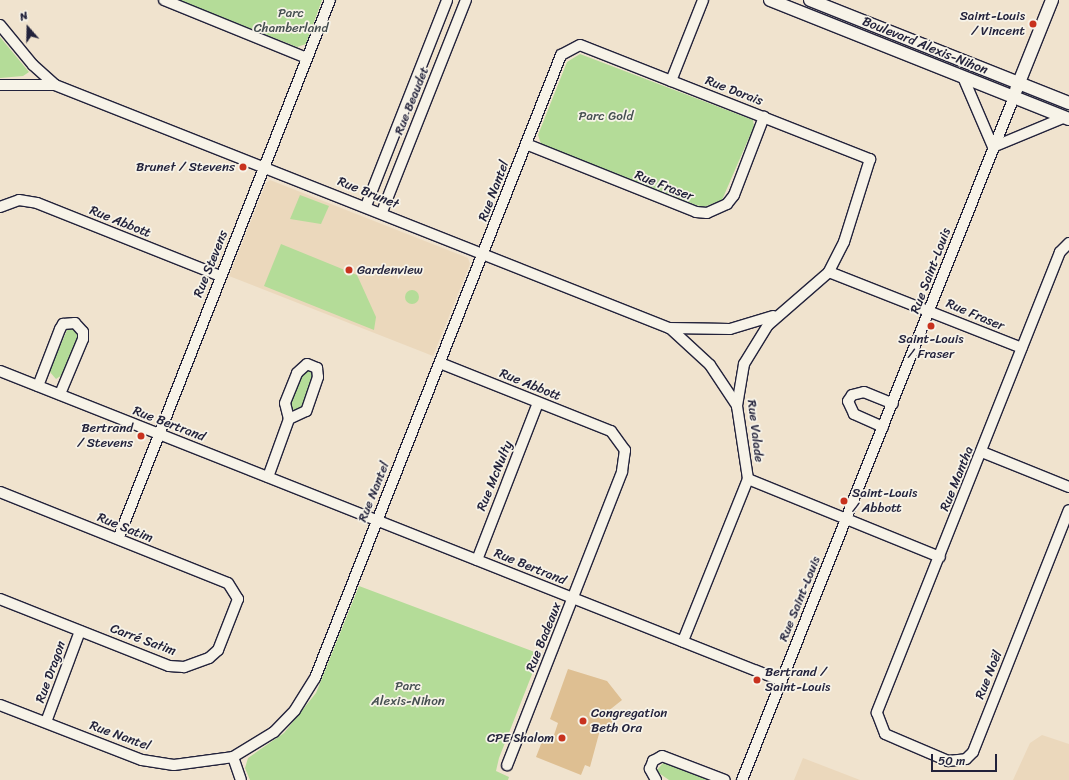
<!DOCTYPE html>
<html>
<head>
<meta charset="utf-8">
<style>
  body { margin:0 }
  #map { position:relative; width:1069px; height:780px; overflow:hidden; background:#f0e3ce; font-family:Sriracha,sans-serif }
  div>[style] { position:absolute }
  .built>* { inset:0; background:#ebd8bc }
  .green>* { inset:0; background:#b4dc98 }
  .round { border-radius:50% }
  .building>* { inset:0; background:#debf92 }
  .roads { filter:drop-shadow(1px 0 #22223b) drop-shadow(-1px 0 #22223b) drop-shadow(0 1px #22223b) drop-shadow(0 -1px #22223b) }
  .minor>* { height:10px; margin:-5px; padding:0 5px; transform-origin:5px; border-radius:5px; background:#f7f3e8 }
  .tertiary>* { height:12px; margin:-6px; padding:0 6px; transform-origin:6px; border-radius:6px; background:#f7f3e8 }
  .dots>* { width:11px; height:11px; translate:-50% -50%; box-sizing:border-box; border:2px solid #f7f3e8; border-radius:50% }
  span { translate:-50% -50%; white-space:nowrap; text-align:center; line-height:1.15; -webkit-text-stroke:3.5px #f7f3e8; paint-order:stroke }
  .park-label { font-size:13px; color:#465052 }
  .poi-label { font-size:13px; color:#22223b }
  .right { translate:-100% -50%; text-align:right }
  .left { translate:0 -50%; text-align:left }
  .street-label { font-size:13px; color:#22223b }
  .north { position:absolute; left:8px; top:8px; width:40px; height:40px; -webkit-text-stroke:3px #f7f3e8; paint-order:stroke; rotate:340deg; font-size:11px; font-weight:700; line-height:16px; text-align:center; color:#22223b }
  .north::after { content:''; display:block; margin:auto; width:14px; height:18px; background:#22223b; clip-path:polygon(50% 0,100% 100%,50% 72%,0 100%) }
  .scale { position:absolute; left:931px; top:754px; width:66px; height:18px; box-sizing:border-box; border:2px solid #22223b; border-top:0; padding-left:5px; font-size:12px; line-height:14px; white-space:nowrap; color:#22223b; -webkit-text-stroke:3px #f7f3e8; paint-order:stroke }
</style>
</head>
<body>
<div id="map">
  <div class="built">
    <div style="clip-path:polygon(270px 180px,468px 258px,470px 264px,433px 356px,229px 276px,266px 183px)"></div>
    <div style="clip-path:polygon(1042px 735px,1069px 744px,1069px 780px,1013px 780px,1030px 743px)"></div>
    <div style="clip-path:polygon(803px 758px,860px 780px,794px 780px)"></div>
  </div>
  <div class="green">
    <div style="clip-path:polygon(178px 0,322px 0,306px 44px,297px 47px)"></div>
    <div style="clip-path:polygon(0 37px,29px 72px,23px 76px,0 78px)"></div>
    <div style="clip-path:polygon(580px 54px,753px 120px,754px 126px,722px 200px,704px 207px,696px 205px,541px 144px,538px 135px,567px 62px)"></div>
    <div style="clip-path:polygon(300px 195px,329px 206px,321px 224px,290px 219px)"></div>
    <div style="clip-path:polygon(281px 244px,357px 275px,376px 317px,374px 330px,264px 286px)"></div>
    <div class="round" style="left:405px;top:290px;width:14px;height:14px"></div>
    <div style="clip-path:polygon(68px 328px,74px 328px,78px 337px,62px 375px,56px 379px,49px 371px)"></div>
    <div style="clip-path:polygon(310px 370px,313px 376px,301px 408px,293px 410px,290px 404px,303px 372px)"></div>
    <div style="clip-path:polygon(359px 586px,540px 654px,499px 758px,496px 771px,509px 777px,508px 780px,250px 780px,245px 768px,248px 758px,284px 733px,316px 693px)"></div>
    <div style="clip-path:polygon(664px 762px,711px 780px,669px 780px,656px 771px)"></div>
  </div>
  <div class="building">
    <div style="clip-path:polygon(568px 669px,607px 681px,622px 700px,607px 712px,615px 715px,608px 733px,600px 730px,590px 767px,585px 765px,581px 775px,536px 757px,545px 734px,553px 738px,558px 723px,550px 719px)"></div>
  </div>
  <div class="roads">
    <div class="minor">
      <div style="left:164px;top:0;width:154px;rotate:22.1deg"></div>
      <div style="left:0;top:25px;width:52px;rotate:50.5deg"></div>
      <div style="left:33px;top:65px;width:30px;rotate:42deg"></div>
      <div style="left:963px;top:77px;width:76px;rotate:66.8deg"></div>
      <div style="left:671px;top:81px;width:87px;rotate:-68.4deg"></div>
      <div style="left:0;top:85px;width:55px"></div>
      <div style="left:55px;top:85px;width:660px;rotate:21.59deg"></div>
      <div style="left:669px;top:328px;width:61px;rotate:0.9deg"></div>
      <div style="left:730px;top:329px;width:45px;rotate:-16.8deg"></div>
      <div style="left:526px;top:144px;width:183px;rotate:21.8deg"></div>
      <div style="left:696px;top:212px;width:11px;rotate:5deg"></div>
      <div style="left:707px;top:213px;width:22px;rotate:-24deg"></div>
      <div style="left:727px;top:204px;width:11px;rotate:-52deg"></div>
      <div style="left:734px;top:195px;width:84px;rotate:-69deg"></div>
      <div style="left:993px;top:147px;width:78px;rotate:-22.6deg"></div>
      <div style="left:366px;top:206px;width:221px;rotate:-68.5deg"></div>
      <div style="left:0;top:207px;width:20px;rotate:-20deg"></div>
      <div style="left:19px;top:200px;width:18px;rotate:9deg"></div>
      <div style="left:37px;top:203px;width:197px;rotate:21.7deg"></div>
      <div style="left:382px;top:212px;width:228px;rotate:-68.4deg"></div>
      <div style="left:1069px;top:243px;width:13px;rotate:135deg"></div>
      <div style="left:1060px;top:252px;width:496px;rotate:111.7deg"></div>
      <div style="left:877px;top:713px;width:22px;rotate:69deg"></div>
      <div style="left:885px;top:734px;width:69px;rotate:23.2deg"></div>
      <div style="left:948px;top:761px;width:18px;rotate:-6deg"></div>
      <div style="left:966px;top:759px;width:10px;rotate:-45deg"></div>
      <div style="left:973px;top:752px;width:260px;rotate:-68.4deg"></div>
      <div style="left:829px;top:272px;width:207px;rotate:21.5deg"></div>
      <div style="left:671px;top:329px;width:53px;rotate:42.7deg"></div>
      <div style="left:710px;top:365px;width:47px;rotate:56.3deg"></div>
      <div style="left:440px;top:363px;width:184px;rotate:21.7deg"></div>
      <div style="left:611px;top:431px;width:24px;rotate:54deg"></div>
      <div style="left:625px;top:450px;width:22px;rotate:98deg"></div>
      <div style="left:622px;top:472px;width:315px;rotate:111.4deg"></div>
      <div style="left:307px;top:364px;width:11px;rotate:22deg"></div>
      <div style="left:317px;top:368px;width:9px;rotate:84deg"></div>
      <div style="left:318px;top:377px;width:36px;rotate:109deg"></div>
      <div style="left:306px;top:411px;width:19px;rotate:155deg"></div>
      <div style="left:289px;top:419px;width:16px;rotate:-104deg"></div>
      <div style="left:285px;top:403px;width:32px;rotate:-68deg"></div>
      <div style="left:297px;top:373px;width:13px;rotate:-42deg"></div>
      <div style="left:0;top:371px;width:841px;rotate:21.62deg"></div>
      <div style="left:38px;top:386px;width:61px;rotate:-68.9deg"></div>
      <div style="left:60px;top:329px;width:6px;rotate:-59deg"></div>
      <div style="left:63px;top:324px;width:12px;rotate:-5deg"></div>
      <div style="left:75px;top:323px;width:12px;rotate:48deg"></div>
      <div style="left:83px;top:332px;width:7px;rotate:90deg"></div>
      <div style="left:83px;top:339px;width:60px;rotate:112.7deg"></div>
      <div style="left:883px;top:427px;width:32px;rotate:-156deg"></div>
      <div style="left:854px;top:414px;width:14px;rotate:-115deg"></div>
      <div style="left:848px;top:401px;width:7px;rotate:-56deg"></div>
      <div style="left:852px;top:395px;width:12px;rotate:-14deg"></div>
      <div style="left:864px;top:392px;width:31px;rotate:22deg"></div>
      <div style="left:982px;top:452px;width:94px;rotate:21.9deg"></div>
      <div style="left:268px;top:477px;width:62px;rotate:-70.1deg"></div>
      <div style="left:748px;top:479px;width:207px;rotate:22.1deg"></div>
      <div style="left:0;top:492px;width:245px;rotate:21.8deg"></div>
      <div style="left:228px;top:583px;width:19px;rotate:58deg"></div>
      <div style="left:238px;top:599px;width:55px;rotate:111.4deg"></div>
      <div style="left:218px;top:650px;width:12px;rotate:138deg"></div>
      <div style="left:209px;top:658px;width:27px;rotate:160deg"></div>
      <div style="left:184px;top:667px;width:15px;rotate:-176deg"></div>
      <div style="left:169px;top:666px;width:182px;rotate:-158.4deg"></div>
      <div style="left:118px;top:539px;width:579px;rotate:-68.53deg"></div>
      <div style="left:477px;top:560px;width:168px;rotate:-68.8deg"></div>
      <div style="left:0;top:705px;width:152px;rotate:21.2deg"></div>
      <div style="left:142px;top:760px;width:32px;rotate:9deg"></div>
      <div style="left:174px;top:765px;width:60px;rotate:-7.7deg"></div>
      <div style="left:233px;top:757px;width:48px;rotate:-31.4deg"></div>
      <div style="left:274px;top:732px;width:30px;rotate:-46deg"></div>
      <div style="left:295px;top:710px;width:38px;rotate:-58deg"></div>
      <div style="left:315px;top:678px;width:670px;rotate:-68.45deg"></div>
      <div style="left:561px;top:55px;width:21px;rotate:-28deg"></div>
      <div style="left:580px;top:45px;width:312px;rotate:21.5deg"></div>
      <div style="left:870px;top:159px;width:87px;rotate:107.4deg"></div>
      <div style="left:844px;top:242px;width:34px;rotate:117deg"></div>
      <div style="left:829px;top:272px;width:81px;rotate:139deg"></div>
      <div style="left:768px;top:325px;width:46px;rotate:121.6deg"></div>
      <div style="left:744px;top:364px;width:43px;rotate:99.5deg"></div>
      <div style="left:737px;top:406px;width:74px;rotate:81.4deg"></div>
      <div style="left:748px;top:479px;width:175px;rotate:111.9deg"></div>
      <div style="left:46px;top:722px;width:97px;rotate:-69.5deg"></div>
      <div style="left:233px;top:757px;width:24px;rotate:71deg"></div>
      <div style="left:656px;top:780px;width:13px;rotate:-119deg"></div>
      <div style="left:650px;top:769px;width:9px;rotate:-69deg"></div>
      <div style="left:653px;top:761px;width:10px;rotate:-29deg"></div>
      <div style="left:662px;top:756px;width:67px;rotate:20.9deg"></div>
      <div style="left:742px;top:780px;width:735px;rotate:-68.29deg"></div>
    </div>
    <div class="tertiary">
      <div style="left:770px;top:0;width:322px;rotate:21.7deg"></div>
      <div style="left:810px;top:0;width:279px;rotate:21.7deg"></div>
      <div style="left:1016px;top:90px;width:97px;rotate:-68.2deg"></div>
    </div>
  </div>
  <div class="dots">
    <div style="left:1033px;top:24px;background:#c8321e"></div>
    <div style="left:243px;top:167px;background:#c8321e"></div>
    <div style="left:349px;top:270px;background:#c8321e"></div>
    <div style="left:931px;top:326px;background:#c8321e"></div>
    <div style="left:141px;top:436px;background:#c8321e"></div>
    <div style="left:844px;top:501px;background:#c8321e"></div>
    <div style="left:757px;top:680px;background:#c8321e"></div>
    <div style="left:583px;top:721px;background:#c8321e"></div>
    <div style="left:562px;top:738px;background:#c8321e"></div>
  </div>
  <div class="park-label">
    <span style="left:291px;top:21px">Parc<br>Chamberland</span>
    <span style="left:606px;top:116px">Parc Gold</span>
    <span style="left:408px;top:694px">Parc<br>Alexis-Nihon</span>
  </div>
  <div class="poi-label">
    <span class="right" style="left:1025px;top:24px">Saint-Louis<br>/ Vincent</span>
    <span class="right" style="left:235px;top:167px">Brunet / Stevens</span>
    <span class="left" style="left:357px;top:270px">Gardenview</span>
    <span style="left:931px;top:347px">Saint-Louis<br>/ Fraser</span>
    <span class="right" style="left:133px;top:436px">Bertrand<br>/ Stevens</span>
    <span class="left" style="left:852px;top:501px">Saint-Louis<br>/ Abbott</span>
    <span class="left" style="left:765px;top:680px">Bertrand /<br>Saint-Louis</span>
    <span class="left" style="left:591px;top:721px">Congregation<br>Beth Ora</span>
    <span class="right" style="left:554px;top:738px">CPE Shalom</span>
  </div>
  <div class="street-label">
    <span style="left:925px;top:46px;rotate:22deg">Boulevard Alexis-Nihon</span>
    <span style="left:734px;top:91px;rotate:21deg">Rue Dorais</span>
    <span style="left:412px;top:101px;rotate:-68deg">Rue Beaudet</span>
    <span style="left:664px;top:186px;rotate:22deg">Rue Fraser</span>
    <span style="left:494px;top:191px;rotate:-69deg">Rue Nantel</span>
    <span style="left:368px;top:193px;rotate:22deg">Rue Brunet</span>
    <span style="left:120px;top:222px;rotate:22deg">Rue Abbott</span>
    <span style="left:211px;top:264px;rotate:-68deg">Rue Stevens</span>
    <span style="left:931px;top:271px;rotate:-69deg">Rue Saint-Louis</span>
    <span style="left:975px;top:315px;rotate:23deg">Rue Fraser</span>
    <span style="left:530px;top:385px;rotate:22deg">Rue Abbott</span>
    <span style="left:169px;top:424px;rotate:21deg">Rue Bertrand</span>
    <span style="left:755px;top:431px;rotate:83deg">Rue Valade</span>
    <span style="left:495px;top:476px;rotate:-68deg">Rue McNulty</span>
    <span style="left:957px;top:479px;rotate:-68deg">Rue Mantha</span>
    <span style="left:374px;top:492px;rotate:-68deg">Rue Nantel</span>
    <span style="left:125px;top:528px;rotate:22deg">Rue Satim</span>
    <span style="left:530px;top:567px;rotate:22deg">Rue Bertrand</span>
    <span style="left:800px;top:599px;rotate:-68deg">Rue Saint-Louis</span>
    <span style="left:544px;top:637px;rotate:-68deg">Rue Badeaux</span>
    <span style="left:143px;top:640px;rotate:20deg">Carré Satim</span>
    <span style="left:51px;top:672px;rotate:-70deg">Rue Dragon</span>
    <span style="left:989px;top:675px;rotate:-68deg">Rue Noël</span>
    <span style="left:120px;top:736px;rotate:20deg">Rue Nantel</span>
  </div>
  <div class="north">N</div>
  <div class="scale">50 m</div>
</div>
</body>
</html>
